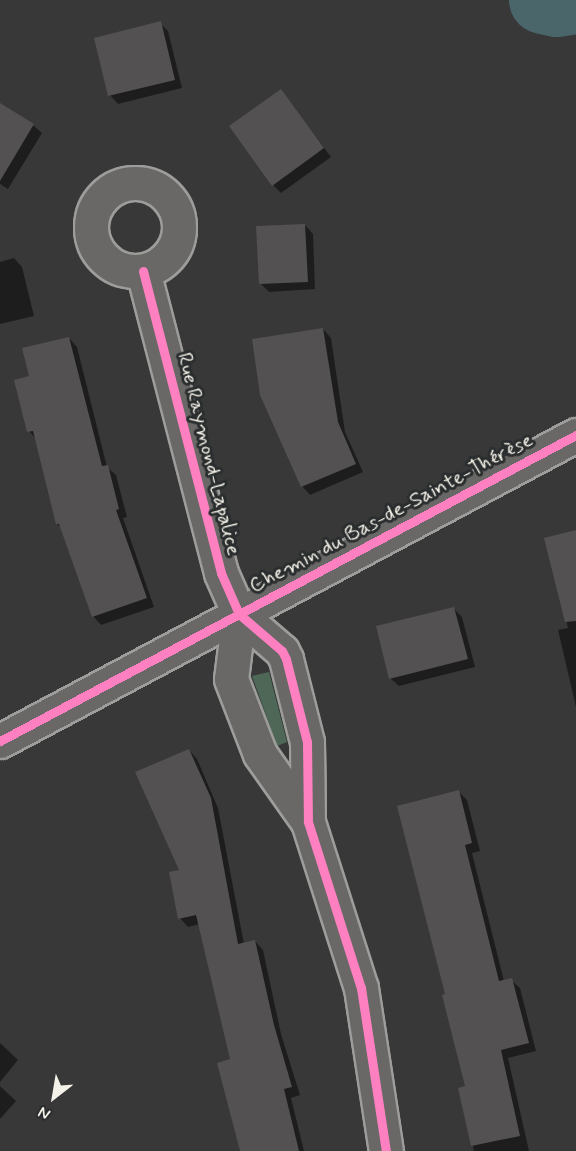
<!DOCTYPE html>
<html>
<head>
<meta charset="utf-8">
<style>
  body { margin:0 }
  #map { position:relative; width:576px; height:1151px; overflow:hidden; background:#383839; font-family:Mynerve,sans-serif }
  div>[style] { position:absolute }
  .green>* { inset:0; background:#4f6757 }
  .shadow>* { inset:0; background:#0007 }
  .river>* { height:68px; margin:-34px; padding:0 34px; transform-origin:34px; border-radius:34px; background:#4b666b }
  .building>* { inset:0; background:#545153 }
  .roads { filter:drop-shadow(2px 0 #9d9d9b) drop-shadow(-2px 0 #9d9d9b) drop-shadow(0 2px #9d9d9b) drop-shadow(0 -2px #9d9d9b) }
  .minor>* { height:33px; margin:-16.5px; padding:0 16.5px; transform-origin:16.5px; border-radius:16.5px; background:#696866 }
  .minor>.ring { margin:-16.5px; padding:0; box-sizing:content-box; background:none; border:33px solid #696866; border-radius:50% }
  .tertiary>* { height:33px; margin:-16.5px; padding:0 16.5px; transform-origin:16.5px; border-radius:16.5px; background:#696866 }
  .cycleway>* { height:9px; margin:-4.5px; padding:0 4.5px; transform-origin:4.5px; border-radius:4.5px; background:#ff80c0 }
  span { translate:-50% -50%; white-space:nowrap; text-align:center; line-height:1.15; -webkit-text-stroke:6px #2a2d2e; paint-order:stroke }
  .street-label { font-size:21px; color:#f4f1e8 }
  .north { position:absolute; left:24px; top:1067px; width:60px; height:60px; -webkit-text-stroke:4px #2a2d2e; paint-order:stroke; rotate:211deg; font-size:16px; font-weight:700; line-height:24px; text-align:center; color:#f4f1e8 }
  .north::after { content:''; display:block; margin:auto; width:21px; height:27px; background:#f4f1e8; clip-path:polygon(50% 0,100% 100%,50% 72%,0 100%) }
</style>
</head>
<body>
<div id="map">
  <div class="green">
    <div style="clip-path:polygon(269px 672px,287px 742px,277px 746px,252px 676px)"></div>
  </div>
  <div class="shadow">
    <div style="clip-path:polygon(160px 23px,168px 31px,182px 88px,118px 104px,110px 95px)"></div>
    <div style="clip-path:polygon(281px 91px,331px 157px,281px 193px,273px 185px)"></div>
    <div style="clip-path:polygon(0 105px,33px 125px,42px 133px,8px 189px,0 184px)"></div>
    <div style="clip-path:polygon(305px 225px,313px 234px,315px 289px,269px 292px,260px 283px)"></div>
    <div style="clip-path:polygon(14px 258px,22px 267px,34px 316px,0 324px,0 262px)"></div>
    <div style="clip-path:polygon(323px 329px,331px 338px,345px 432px,363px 472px,310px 495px,302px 486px)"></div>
    <div style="clip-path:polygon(69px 338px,77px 347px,107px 467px,116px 475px,127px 517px,123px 518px,154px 607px,101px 625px,93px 616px,63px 529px,57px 524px,36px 439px,29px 431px,31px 377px)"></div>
    <div style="clip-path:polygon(576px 532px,576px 707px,558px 630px,568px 628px,546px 539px)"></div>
    <div style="clip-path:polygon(454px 609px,462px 617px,475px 667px,399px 686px,390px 678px)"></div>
    <div style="clip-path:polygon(189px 750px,197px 759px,218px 808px,244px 944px,255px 941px,263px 950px,281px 1034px,300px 1095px,291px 1098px,304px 1151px,240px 1151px,231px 1061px,200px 924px,188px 927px,180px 918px)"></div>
    <div style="clip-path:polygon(459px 792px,467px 800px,480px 851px,472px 853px,504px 981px,511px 980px,520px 988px,536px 1051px,508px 1058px,529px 1151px,474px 1151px,460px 1089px,467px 1088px,447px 995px)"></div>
    <div style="clip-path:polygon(0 1043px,18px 1060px,0 1082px)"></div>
    <div style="clip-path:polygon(0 1086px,16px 1101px,0 1119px)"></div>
  </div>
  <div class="river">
    <div style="left:543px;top:0;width:14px;rotate:12deg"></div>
    <div style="left:557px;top:3px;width:19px;rotate:-9deg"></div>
  </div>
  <div class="building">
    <div style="clip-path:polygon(161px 21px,175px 80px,108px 96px,94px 38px)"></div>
    <div style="clip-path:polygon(281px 89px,324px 148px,272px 186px,229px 126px)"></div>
    <div style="clip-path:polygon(0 103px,34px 124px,0 181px)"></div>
    <div style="clip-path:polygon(305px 224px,308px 282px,259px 284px,256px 226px)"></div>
    <div style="clip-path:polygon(323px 328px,338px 422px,356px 464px,301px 487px,260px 395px,252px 339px)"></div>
    <div style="clip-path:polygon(69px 337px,102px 466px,108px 465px,119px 509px,116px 510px,147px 598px,92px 617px,59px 524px,56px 524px,33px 431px,27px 432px,14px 380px,29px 376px,22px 348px)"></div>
    <div style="clip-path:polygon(576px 530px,576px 621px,565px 622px,544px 538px)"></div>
    <div style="clip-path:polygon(454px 607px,468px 659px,389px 679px,376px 626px)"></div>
    <div style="clip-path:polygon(189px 749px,211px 798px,238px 944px,255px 940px,274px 1025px,292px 1087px,284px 1089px,299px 1151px,240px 1151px,217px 1063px,230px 1059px,196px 915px,178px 919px,169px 872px,179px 870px,135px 772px)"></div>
    <div style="clip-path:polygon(459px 790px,472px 843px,465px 845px,499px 981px,512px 978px,529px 1043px,501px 1050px,520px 1136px,471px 1146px,458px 1088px,465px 1086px,442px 995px,445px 994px,397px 806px)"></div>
  </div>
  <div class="roads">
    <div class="minor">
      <div class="ring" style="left:91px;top:183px;width:55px;height:55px"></div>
      <div style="left:143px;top:271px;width:312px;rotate:75.5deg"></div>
      <div style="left:221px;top:573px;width:45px;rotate:66.3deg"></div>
      <div style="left:239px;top:614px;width:57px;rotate:40.7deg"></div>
      <div style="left:282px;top:651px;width:9px;rotate:63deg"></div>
      <div style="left:286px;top:659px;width:86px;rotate:75.8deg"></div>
      <div style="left:307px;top:742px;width:80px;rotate:89.3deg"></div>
      <div style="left:308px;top:822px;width:174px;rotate:72.3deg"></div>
      <div style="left:361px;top:988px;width:165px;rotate:81.3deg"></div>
      <div style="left:239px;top:614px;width:65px;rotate:97deg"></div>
      <div style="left:231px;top:679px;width:80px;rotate:68.9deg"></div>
      <div style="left:260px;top:754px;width:83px;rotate:54.8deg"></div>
    </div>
    <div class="tertiary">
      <div style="left:0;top:741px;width:652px;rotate:-27.98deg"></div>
    </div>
  </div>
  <div class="cycleway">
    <div style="left:143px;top:271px;width:312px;rotate:75.5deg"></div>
    <div style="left:221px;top:573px;width:45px;rotate:66.3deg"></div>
    <div style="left:239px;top:614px;width:57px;rotate:40.7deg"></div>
    <div style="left:282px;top:651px;width:9px;rotate:63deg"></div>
    <div style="left:286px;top:659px;width:86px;rotate:75.8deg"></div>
    <div style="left:307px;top:742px;width:80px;rotate:89.3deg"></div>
    <div style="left:308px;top:822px;width:174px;rotate:72.3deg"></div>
    <div style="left:361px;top:988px;width:165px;rotate:81.3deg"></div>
    <div style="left:0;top:741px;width:652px;rotate:-27.98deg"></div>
  </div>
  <div class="street-label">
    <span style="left:209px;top:454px;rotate:76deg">Rue Raymond-Lapalice</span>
    <span style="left:391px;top:513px;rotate:-28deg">Chemin du Bas-de-Sainte-Thérèse</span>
  </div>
  <div class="north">N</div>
</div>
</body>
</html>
